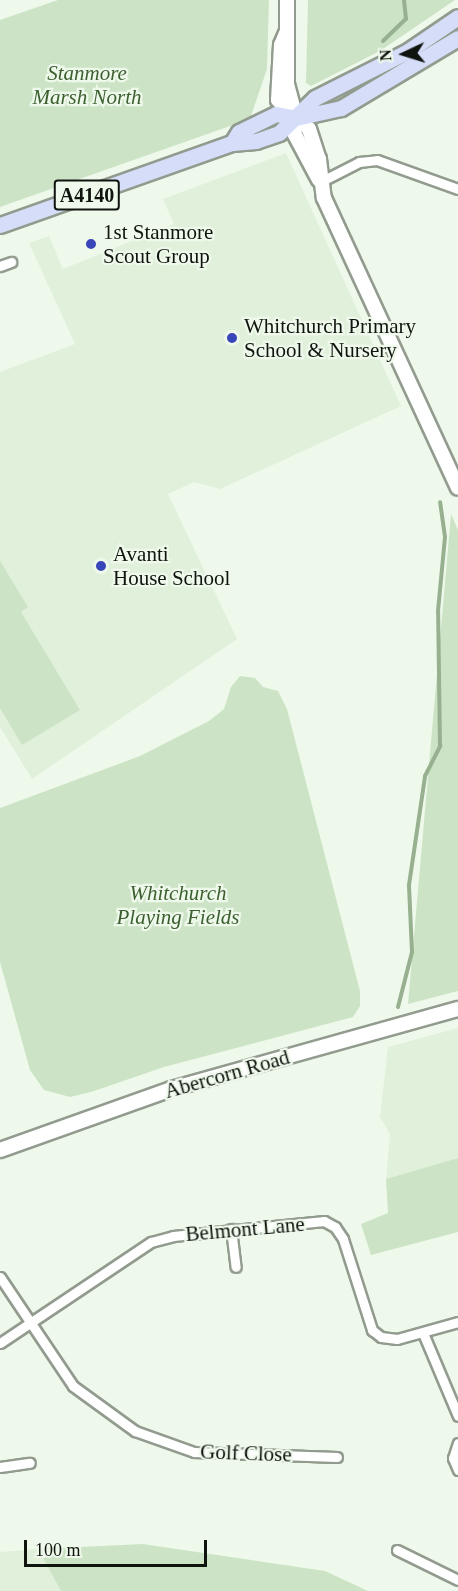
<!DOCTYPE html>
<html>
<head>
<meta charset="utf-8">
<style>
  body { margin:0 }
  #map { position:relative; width:458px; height:1591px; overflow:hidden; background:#eef9eb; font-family:"Times New Roman",serif }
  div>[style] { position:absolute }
  .built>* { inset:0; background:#e0f0db }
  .green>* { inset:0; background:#cce4c5 }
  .stream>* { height:4px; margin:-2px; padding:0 2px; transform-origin:2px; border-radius:2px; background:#97b090 }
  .roads { filter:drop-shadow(2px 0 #919b8e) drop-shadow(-2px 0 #919b8e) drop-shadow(0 2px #919b8e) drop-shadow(0 -2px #919b8e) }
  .street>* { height:9px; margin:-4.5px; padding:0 4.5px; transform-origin:4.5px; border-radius:4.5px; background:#fff }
  .secondary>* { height:14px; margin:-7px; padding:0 7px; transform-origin:7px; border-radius:7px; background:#fff }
  .primary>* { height:15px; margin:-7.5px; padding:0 7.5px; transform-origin:7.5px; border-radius:7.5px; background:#d5ddf9 }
  .dots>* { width:16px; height:16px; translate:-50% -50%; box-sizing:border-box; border:3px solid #eef9eb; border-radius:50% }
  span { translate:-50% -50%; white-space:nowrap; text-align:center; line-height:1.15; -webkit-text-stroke:4.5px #eef9eb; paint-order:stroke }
  .shield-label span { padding:2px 4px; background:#eef9eb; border:2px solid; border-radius:4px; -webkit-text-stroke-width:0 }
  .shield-label { font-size:20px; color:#10140f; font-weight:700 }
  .park-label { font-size:21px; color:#3c5f30; font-style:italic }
  .poi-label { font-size:21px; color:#10140f }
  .left { translate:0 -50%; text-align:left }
  .street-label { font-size:21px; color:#10140f }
  .north { position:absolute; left:374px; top:24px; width:60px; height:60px; -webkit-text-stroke:4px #eef9eb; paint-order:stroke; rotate:266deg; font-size:16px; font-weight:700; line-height:24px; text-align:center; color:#10140f }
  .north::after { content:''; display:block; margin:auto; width:21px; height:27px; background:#10140f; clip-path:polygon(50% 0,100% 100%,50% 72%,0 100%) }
  .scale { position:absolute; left:24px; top:1540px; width:183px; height:27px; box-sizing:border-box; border:3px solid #10140f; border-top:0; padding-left:8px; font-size:18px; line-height:21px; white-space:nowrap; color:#10140f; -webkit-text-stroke:4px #eef9eb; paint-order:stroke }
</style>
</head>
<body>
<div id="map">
  <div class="built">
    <div style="clip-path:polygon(286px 153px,401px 406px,220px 489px,194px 482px,168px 494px,237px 639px,32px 779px,0 727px,0 372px,75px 344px,29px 243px,49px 236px,63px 269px,174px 224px,163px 199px)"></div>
    <div style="clip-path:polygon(458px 1028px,458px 1158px,386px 1179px,390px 1134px,380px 1117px,388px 1047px)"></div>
    <div style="clip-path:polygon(38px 1549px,61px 1591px,0 1591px,0 1552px)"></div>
  </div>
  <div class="green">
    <div style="clip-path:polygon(58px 0,269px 0,267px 69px,250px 119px,0 207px,0 20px)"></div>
    <div style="clip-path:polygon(308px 0,455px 0,380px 51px,311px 86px,306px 83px)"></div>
    <div style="clip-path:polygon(451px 514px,458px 530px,458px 991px,408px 1004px)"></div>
    <div style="clip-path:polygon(0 561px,28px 607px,21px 612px,80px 710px,22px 745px,0 708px)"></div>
    <div style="clip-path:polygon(240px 676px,255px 678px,263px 687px,278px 691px,287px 709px,360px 991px,360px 1006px,353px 1017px,164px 1067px,91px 1092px,70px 1097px,44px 1090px,30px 1070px,0 962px,0 808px,140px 756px,209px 721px,224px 709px,231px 687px)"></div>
    <div style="clip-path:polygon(458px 1158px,458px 1232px,371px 1255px,361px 1224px,388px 1213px,386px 1179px)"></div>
    <div style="clip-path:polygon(143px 1544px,325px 1571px,368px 1591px,61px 1591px,38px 1549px)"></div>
  </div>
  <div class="stream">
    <div style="left:383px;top:41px;width:32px;rotate:-44deg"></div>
    <div style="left:406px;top:19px;width:19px;rotate:-96deg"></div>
    <div style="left:398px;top:1007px;width:57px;rotate:-75.7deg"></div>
    <div style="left:412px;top:952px;width:67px;rotate:-92.6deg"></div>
    <div style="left:409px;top:885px;width:110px;rotate:-81.6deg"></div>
    <div style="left:425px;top:776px;width:34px;rotate:-63deg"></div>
    <div style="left:440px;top:746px;width:135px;rotate:-90.8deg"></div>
    <div style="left:438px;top:611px;width:74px;rotate:-84.6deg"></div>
    <div style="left:445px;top:537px;width:35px;rotate:-98deg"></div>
  </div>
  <div class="roads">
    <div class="street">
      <div style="left:320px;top:182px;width:44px;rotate:-27.1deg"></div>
      <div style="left:359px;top:162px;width:18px;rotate:-6deg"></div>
      <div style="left:377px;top:160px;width:86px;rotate:19.7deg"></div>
      <div style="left:0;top:266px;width:12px;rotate:-20deg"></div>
      <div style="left:231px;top:1229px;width:38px;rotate:83deg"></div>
      <div style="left:0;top:1277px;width:131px;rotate:56.2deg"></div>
      <div style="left:73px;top:1386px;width:77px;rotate:36deg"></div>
      <div style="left:135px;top:1431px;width:63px;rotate:19.6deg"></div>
      <div style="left:194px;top:1452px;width:143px;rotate:2deg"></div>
      <div style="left:423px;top:1333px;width:90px;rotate:67.1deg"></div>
      <div style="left:0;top:1343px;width:182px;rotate:-33.8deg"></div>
      <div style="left:151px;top:1242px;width:23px;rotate:-15deg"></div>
      <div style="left:173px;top:1236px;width:152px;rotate:-5.7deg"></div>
      <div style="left:324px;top:1221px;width:13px;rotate:29deg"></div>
      <div style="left:335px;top:1227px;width:14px;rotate:56deg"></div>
      <div style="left:343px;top:1239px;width:96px;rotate:72.3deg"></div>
      <div style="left:372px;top:1330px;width:11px;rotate:38deg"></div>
      <div style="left:381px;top:1337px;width:16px;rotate:7deg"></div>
      <div style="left:397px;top:1339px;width:63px;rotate:-15.6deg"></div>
      <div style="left:458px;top:1443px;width:16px;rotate:108deg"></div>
      <div style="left:453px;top:1458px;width:13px;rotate:67deg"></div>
      <div style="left:0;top:1467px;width:30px;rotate:-8deg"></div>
      <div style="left:397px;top:1550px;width:68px;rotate:26.2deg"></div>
    </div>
    <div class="secondary">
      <div style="left:287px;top:0;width:84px;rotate:90deg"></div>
      <div style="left:287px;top:84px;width:35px;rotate:75deg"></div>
      <div style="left:296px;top:118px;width:15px;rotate:98deg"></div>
      <div style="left:294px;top:133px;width:53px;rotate:62deg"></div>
      <div style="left:287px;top:31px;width:15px;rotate:113deg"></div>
      <div style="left:281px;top:45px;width:55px;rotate:93.1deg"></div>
      <div style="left:278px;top:100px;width:42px;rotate:43.1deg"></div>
      <div style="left:309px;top:129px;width:32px;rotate:72deg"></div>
      <div style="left:319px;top:159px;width:39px;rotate:83deg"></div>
      <div style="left:324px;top:198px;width:319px;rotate:65.2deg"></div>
      <div style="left:0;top:1150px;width:182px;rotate:-19.6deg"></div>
      <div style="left:171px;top:1089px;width:298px;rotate:-15.6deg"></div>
    </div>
    <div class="primary">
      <div style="left:232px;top:143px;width:13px;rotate:-58deg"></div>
      <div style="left:239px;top:132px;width:41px;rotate:-25.9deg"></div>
      <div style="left:276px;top:114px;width:20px;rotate:11deg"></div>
      <div style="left:296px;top:118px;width:46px;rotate:-12.5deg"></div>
      <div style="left:341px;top:108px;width:136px;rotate:-30.9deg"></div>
      <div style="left:0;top:225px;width:246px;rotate:-19.5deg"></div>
      <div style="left:232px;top:143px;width:24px;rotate:-5deg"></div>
      <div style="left:256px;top:141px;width:24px;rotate:-19deg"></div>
      <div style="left:279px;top:133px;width:50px;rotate:-44.2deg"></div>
      <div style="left:315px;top:98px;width:104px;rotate:-26.8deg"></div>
      <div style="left:408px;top:51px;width:60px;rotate:-34.2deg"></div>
    </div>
  </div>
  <div class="dots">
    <div style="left:91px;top:244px;background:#3946b9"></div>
    <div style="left:232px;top:338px;background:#3946b9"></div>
    <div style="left:101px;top:566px;background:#3946b9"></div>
  </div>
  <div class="shield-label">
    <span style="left:87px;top:195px">A4140</span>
  </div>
  <div class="park-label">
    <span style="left:87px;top:85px">Stanmore<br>Marsh North</span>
    <span style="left:178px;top:905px">Whitchurch<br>Playing Fields</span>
  </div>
  <div class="poi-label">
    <span class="left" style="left:103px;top:244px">1st Stanmore<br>Scout Group</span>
    <span class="left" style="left:244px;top:338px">Whitchurch Primary<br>School &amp; Nursery</span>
    <span class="left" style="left:113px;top:566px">Avanti<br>House School</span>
  </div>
  <div class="street-label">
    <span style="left:227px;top:1074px;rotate:-16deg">Abercorn Road</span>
    <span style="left:245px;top:1229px;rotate:-5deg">Belmont Lane</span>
    <span style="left:246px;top:1453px;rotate:2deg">Golf Close</span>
  </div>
  <div class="north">N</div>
  <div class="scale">100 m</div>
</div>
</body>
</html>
